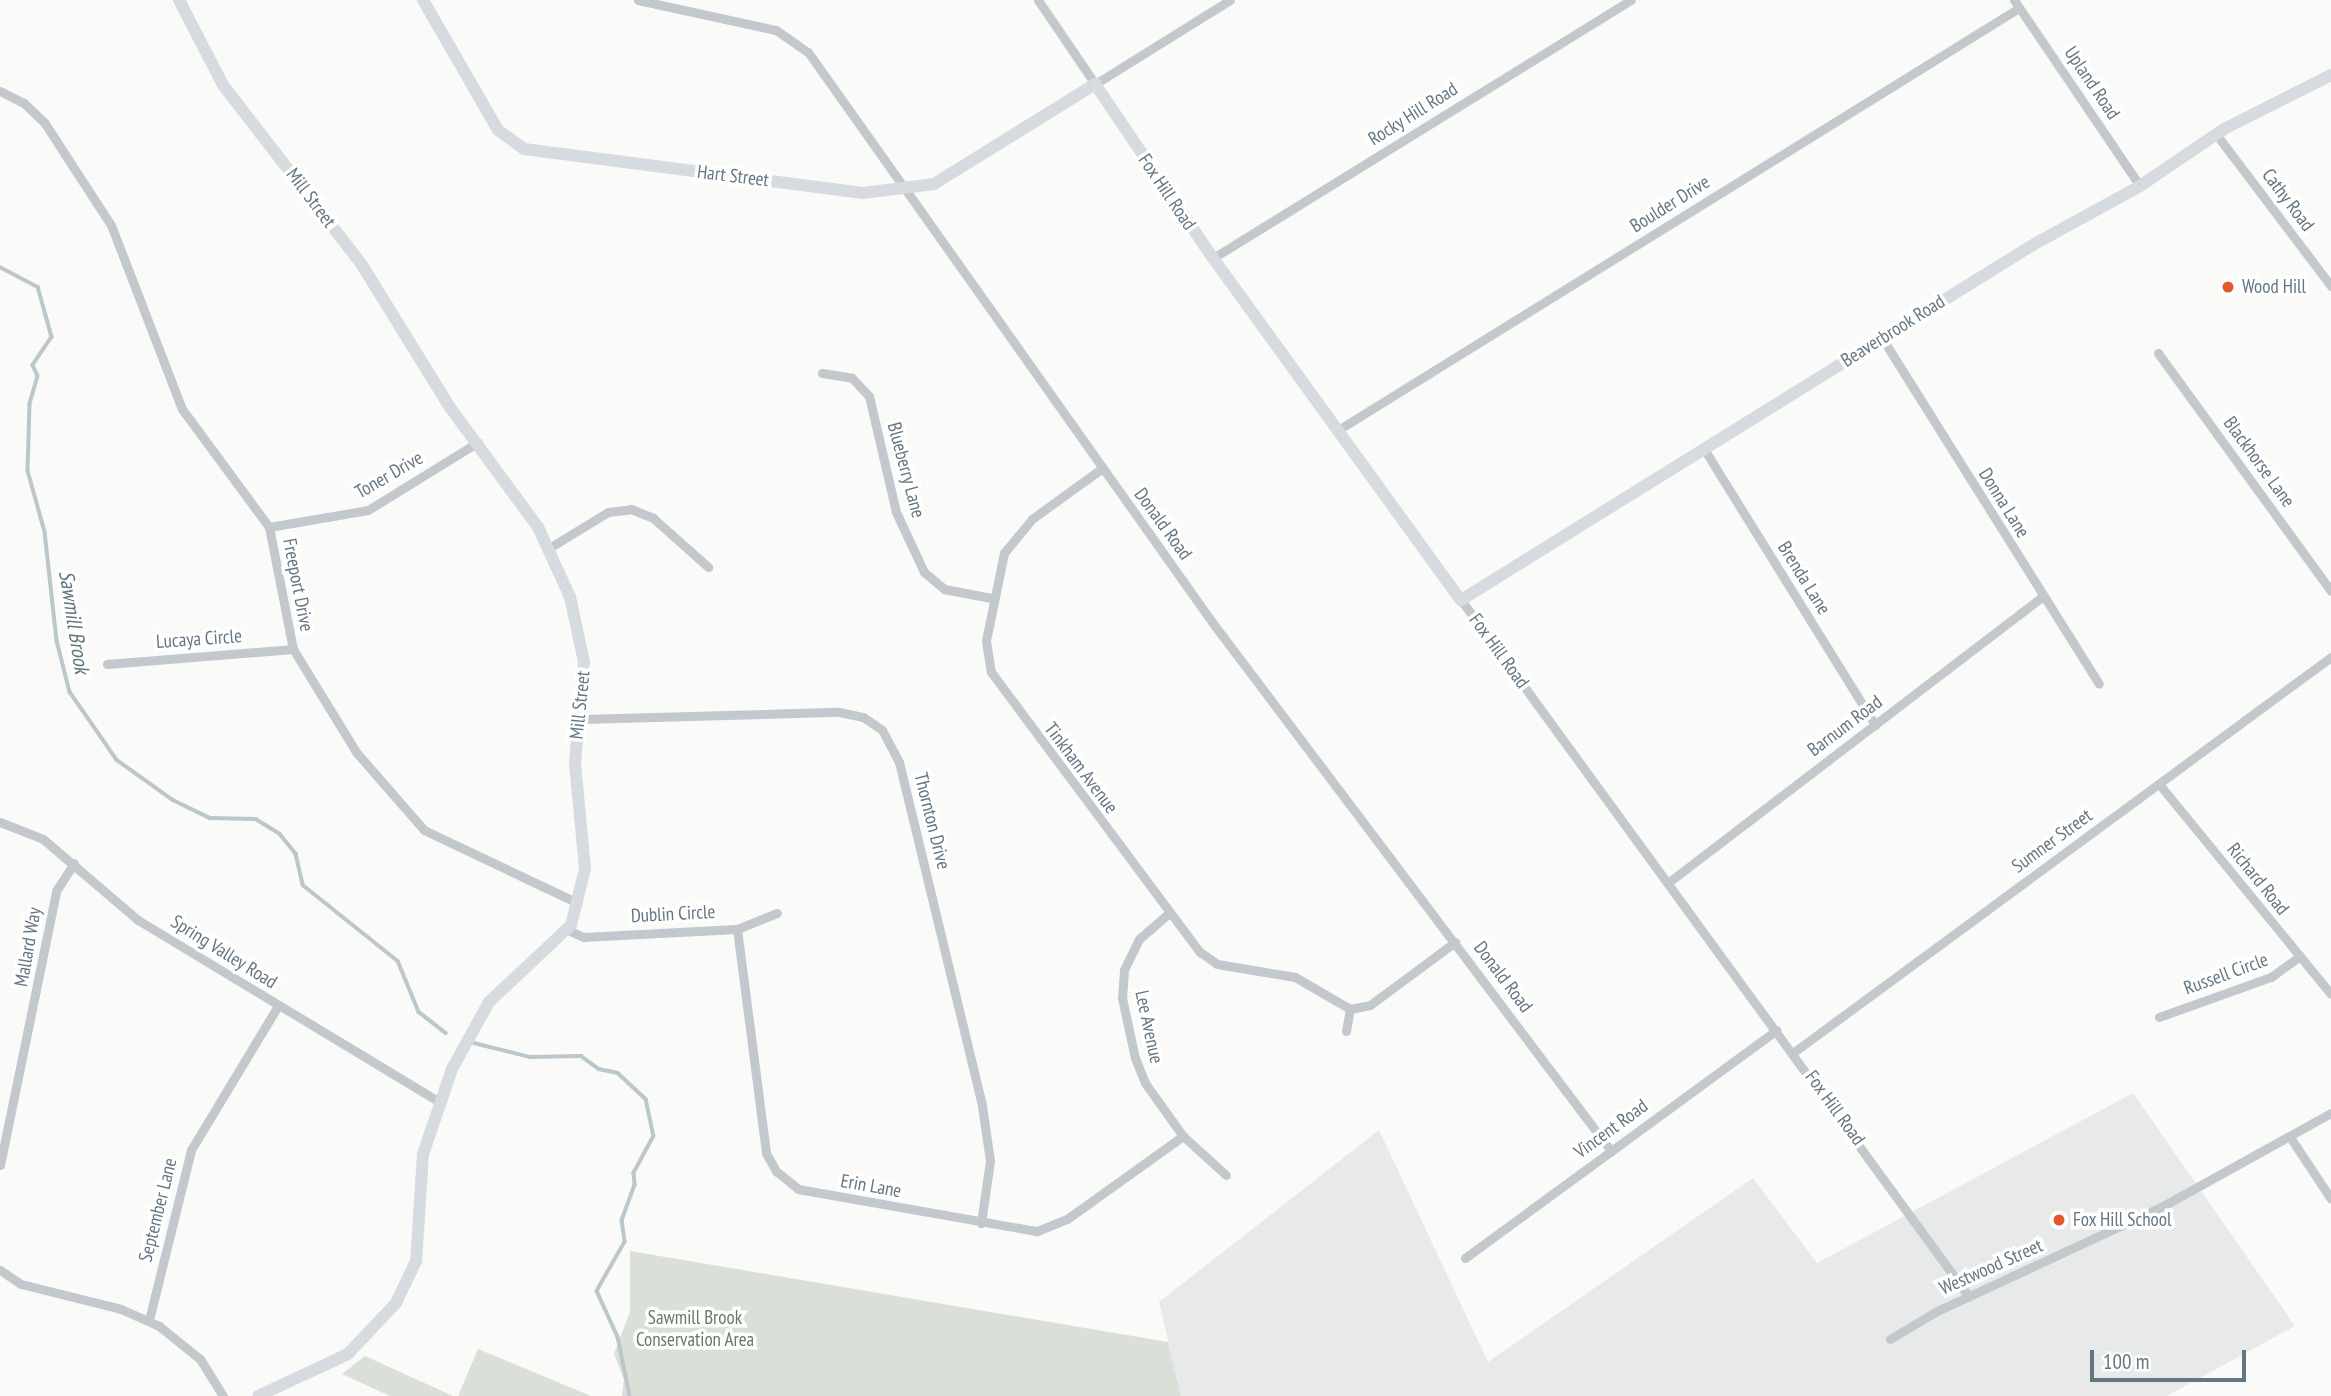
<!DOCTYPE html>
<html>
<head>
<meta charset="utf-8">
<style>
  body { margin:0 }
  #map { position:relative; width:2331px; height:1396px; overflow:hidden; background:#fafaf8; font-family:"PT Sans Narrow",sans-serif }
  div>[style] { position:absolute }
  .built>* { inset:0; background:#e8e9e9 }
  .green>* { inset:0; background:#dadfd7 }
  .stream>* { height:3.5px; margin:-1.75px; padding:0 1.75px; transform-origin:1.75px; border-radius:1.75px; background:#bbc7cb }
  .street>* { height:9px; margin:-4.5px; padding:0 4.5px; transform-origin:4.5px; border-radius:4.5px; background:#c3c8cc }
  .secondary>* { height:12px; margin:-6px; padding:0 6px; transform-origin:6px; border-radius:6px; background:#d6dbdf }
  .dots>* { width:19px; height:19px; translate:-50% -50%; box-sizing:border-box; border:4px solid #fff; border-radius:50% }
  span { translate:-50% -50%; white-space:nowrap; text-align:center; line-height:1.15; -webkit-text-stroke:7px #fff; paint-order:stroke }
  .street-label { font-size:19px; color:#657683 }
  .poi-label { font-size:19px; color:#657683 }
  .left { translate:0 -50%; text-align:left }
  .park-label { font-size:19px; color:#687a64 }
  .water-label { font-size:21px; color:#60757c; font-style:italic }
  .scale { position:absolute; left:2090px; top:1350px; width:156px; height:32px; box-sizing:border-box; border:4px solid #657683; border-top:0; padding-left:9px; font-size:21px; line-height:24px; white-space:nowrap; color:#657683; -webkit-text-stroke:5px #fff; paint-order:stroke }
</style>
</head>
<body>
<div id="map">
  <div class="built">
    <div style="clip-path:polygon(2133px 1093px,2295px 1326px,2167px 1396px,1181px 1396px,1159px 1302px,1379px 1130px,1488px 1362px,1753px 1178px,1817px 1263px)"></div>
  </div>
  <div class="green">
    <div style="clip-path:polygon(630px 1251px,1168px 1342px,1181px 1396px,622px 1396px,624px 1379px,614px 1354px,630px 1312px)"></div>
    <div style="clip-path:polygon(478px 1349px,591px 1396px,458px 1396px)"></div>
    <div style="clip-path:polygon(365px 1356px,453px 1396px,390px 1396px,342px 1374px)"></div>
  </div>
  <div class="stream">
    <div style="left:0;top:267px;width:43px;rotate:27.8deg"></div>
    <div style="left:38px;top:287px;width:52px;rotate:74.4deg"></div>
    <div style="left:52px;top:337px;width:34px;rotate:124deg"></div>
    <div style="left:33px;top:365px;width:12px;rotate:66deg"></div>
    <div style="left:38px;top:376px;width:29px;rotate:106deg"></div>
    <div style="left:30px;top:404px;width:67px;rotate:91.7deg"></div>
    <div style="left:28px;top:471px;width:63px;rotate:74.4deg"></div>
    <div style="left:45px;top:532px;width:110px;rotate:83.7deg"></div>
    <div style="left:57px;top:641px;width:53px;rotate:75.7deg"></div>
    <div style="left:70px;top:692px;width:83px;rotate:55.3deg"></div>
    <div style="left:117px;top:760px;width:69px;rotate:35.5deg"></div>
    <div style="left:173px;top:800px;width:41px;rotate:25.9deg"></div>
    <div style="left:210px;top:818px;width:46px;rotate:1.2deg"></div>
    <div style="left:256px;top:819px;width:28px;rotate:32deg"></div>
    <div style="left:280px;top:834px;width:26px;rotate:51deg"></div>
    <div style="left:296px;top:854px;width:32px;rotate:77deg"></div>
    <div style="left:303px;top:885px;width:122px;rotate:38.7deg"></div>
    <div style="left:398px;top:961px;width:55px;rotate:67.6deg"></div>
    <div style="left:419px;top:1012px;width:34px;rotate:38deg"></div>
    <div style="left:474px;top:1043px;width:58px;rotate:14deg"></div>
    <div style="left:530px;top:1057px;width:51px;rotate:-1.1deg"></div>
    <div style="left:581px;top:1056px;width:22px;rotate:36deg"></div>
    <div style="left:599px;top:1069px;width:19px;rotate:12deg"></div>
    <div style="left:618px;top:1073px;width:38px;rotate:43deg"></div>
    <div style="left:646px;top:1099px;width:38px;rotate:78deg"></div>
    <div style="left:654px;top:1136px;width:42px;rotate:118.4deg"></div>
    <div style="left:634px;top:1173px;width:12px;rotate:85deg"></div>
    <div style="left:635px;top:1185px;width:37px;rotate:110deg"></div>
    <div style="left:622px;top:1220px;width:22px;rotate:82deg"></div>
    <div style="left:625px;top:1242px;width:56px;rotate:119.7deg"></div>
    <div style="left:597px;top:1291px;width:51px;rotate:65.5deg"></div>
    <div style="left:618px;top:1337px;width:60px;rotate:78.5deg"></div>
  </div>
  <div class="street">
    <div style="left:638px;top:0;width:141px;rotate:12.3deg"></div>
    <div style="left:776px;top:30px;width:39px;rotate:35deg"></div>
    <div style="left:808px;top:52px;width:699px;rotate:54.67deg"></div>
    <div style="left:1212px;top:622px;width:663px;rotate:52.97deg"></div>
    <div style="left:1038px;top:0;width:102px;rotate:55.8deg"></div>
    <div style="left:1095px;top:84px;width:159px;rotate:-31.9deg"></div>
    <div style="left:2014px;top:0;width:225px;rotate:55.9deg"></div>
    <div style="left:0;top:91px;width:27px;rotate:27deg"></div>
    <div style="left:24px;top:103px;width:28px;rotate:44deg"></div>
    <div style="left:44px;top:122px;width:123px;rotate:57deg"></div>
    <div style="left:111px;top:225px;width:197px;rotate:68.9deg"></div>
    <div style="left:182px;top:409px;width:147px;rotate:53.6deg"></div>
    <div style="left:269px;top:527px;width:124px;rotate:78.9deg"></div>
    <div style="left:293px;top:649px;width:121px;rotate:58.5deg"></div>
    <div style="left:356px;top:752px;width:103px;rotate:48.9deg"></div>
    <div style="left:424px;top:830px;width:170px;rotate:25.4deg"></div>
    <div style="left:2216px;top:134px;width:191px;rotate:52.9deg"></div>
    <div style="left:1213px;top:258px;width:491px;rotate:-31.7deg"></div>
    <div style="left:1882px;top:338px;width:408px;rotate:57.9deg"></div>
    <div style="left:2158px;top:353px;width:294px;rotate:54deg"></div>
    <div style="left:822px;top:373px;width:30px;rotate:9deg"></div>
    <div style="left:852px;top:378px;width:25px;rotate:47deg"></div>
    <div style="left:869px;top:396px;width:119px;rotate:76.9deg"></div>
    <div style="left:896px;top:512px;width:66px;rotate:65deg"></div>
    <div style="left:924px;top:572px;width:26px;rotate:40deg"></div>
    <div style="left:944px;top:589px;width:48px;rotate:10.8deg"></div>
    <div style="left:1338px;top:430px;width:801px;rotate:-31.79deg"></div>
    <div style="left:1704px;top:449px;width:325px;rotate:58.2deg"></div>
    <div style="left:1101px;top:469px;width:85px;rotate:144.1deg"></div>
    <div style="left:1032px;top:519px;width:44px;rotate:129.5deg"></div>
    <div style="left:1004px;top:553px;width:90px;rotate:101.6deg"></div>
    <div style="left:986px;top:641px;width:31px;rotate:81deg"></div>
    <div style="left:991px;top:672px;width:349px;rotate:53.3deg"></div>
    <div style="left:1200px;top:952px;width:21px;rotate:35deg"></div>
    <div style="left:1217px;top:964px;width:79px;rotate:9.5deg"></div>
    <div style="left:1295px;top:977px;width:64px;rotate:30.2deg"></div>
    <div style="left:269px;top:527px;width:100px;rotate:-9.7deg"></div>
    <div style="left:368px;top:510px;width:129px;rotate:-31.7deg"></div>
    <div style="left:549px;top:548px;width:69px;rotate:-31.4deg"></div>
    <div style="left:608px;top:512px;width:23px;rotate:-7deg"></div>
    <div style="left:631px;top:509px;width:24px;rotate:22deg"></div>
    <div style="left:653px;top:518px;width:74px;rotate:41.7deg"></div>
    <div style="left:1461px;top:600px;width:862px;rotate:53.91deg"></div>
    <div style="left:107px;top:664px;width:187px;rotate:-4.6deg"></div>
    <div style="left:582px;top:719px;width:257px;rotate:-1.6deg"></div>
    <div style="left:839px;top:712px;width:25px;rotate:12deg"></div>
    <div style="left:863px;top:717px;width:23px;rotate:34deg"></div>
    <div style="left:882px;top:730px;width:36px;rotate:62deg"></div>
    <div style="left:899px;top:762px;width:354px;rotate:76.4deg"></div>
    <div style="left:982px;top:1106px;width:56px;rotate:81.7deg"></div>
    <div style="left:990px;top:1161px;width:63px;rotate:98.3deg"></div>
    <div style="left:2159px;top:784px;width:271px;rotate:50.7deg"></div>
    <div style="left:0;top:822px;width:46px;rotate:21.6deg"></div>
    <div style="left:43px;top:839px;width:125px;rotate:40.5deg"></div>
    <div style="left:138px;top:920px;width:350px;rotate:31.1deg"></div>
    <div style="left:1669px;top:882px;width:469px;rotate:-37.4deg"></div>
    <div style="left:1169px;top:913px;width:40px;rotate:139deg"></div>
    <div style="left:1139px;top:939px;width:34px;rotate:116deg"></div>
    <div style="left:1124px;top:970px;width:28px;rotate:94deg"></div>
    <div style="left:1122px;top:998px;width:61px;rotate:77.8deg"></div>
    <div style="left:1135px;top:1058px;width:27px;rotate:68deg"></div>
    <div style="left:1145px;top:1083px;width:65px;rotate:54.4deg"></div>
    <div style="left:1183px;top:1136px;width:58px;rotate:42.2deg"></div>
    <div style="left:737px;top:929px;width:226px;rotate:82.6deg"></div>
    <div style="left:766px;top:1153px;width:21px;rotate:61deg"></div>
    <div style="left:776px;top:1171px;width:28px;rotate:39deg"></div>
    <div style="left:798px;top:1189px;width:243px;rotate:10deg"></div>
    <div style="left:1037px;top:1231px;width:32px;rotate:-22deg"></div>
    <div style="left:1067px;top:1219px;width:143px;rotate:-35.6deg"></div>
    <div style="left:568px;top:930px;width:17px;rotate:25deg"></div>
    <div style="left:583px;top:937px;width:154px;rotate:-3deg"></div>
    <div style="left:737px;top:929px;width:43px;rotate:-21.8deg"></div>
    <div style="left:2159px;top:1017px;width:119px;rotate:-19.7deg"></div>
    <div style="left:2271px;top:977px;width:36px;rotate:-36deg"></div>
    <div style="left:1346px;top:1031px;width:22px;rotate:-80deg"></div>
    <div style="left:1350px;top:1009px;width:20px;rotate:-11deg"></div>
    <div style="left:1370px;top:1005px;width:106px;rotate:-36.5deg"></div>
    <div style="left:1794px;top:1052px;width:667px;rotate:-36.34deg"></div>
    <div style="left:2290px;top:1137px;width:74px;rotate:56.5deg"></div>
    <div style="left:0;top:1165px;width:280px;rotate:-78.4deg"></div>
    <div style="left:56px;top:891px;width:33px;rotate:-57deg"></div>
    <div style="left:1465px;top:1258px;width:386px;rotate:-36.2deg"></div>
    <div style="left:0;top:1270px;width:25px;rotate:34deg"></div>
    <div style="left:21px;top:1284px;width:103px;rotate:14deg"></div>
    <div style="left:121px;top:1309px;width:42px;rotate:24.1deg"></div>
    <div style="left:159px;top:1326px;width:53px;rotate:38.8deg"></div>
    <div style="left:200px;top:1359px;width:44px;rotate:58.1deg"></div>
    <div style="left:149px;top:1320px;width:175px;rotate:-76.1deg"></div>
    <div style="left:191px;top:1150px;width:168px;rotate:-58.9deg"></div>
    <div style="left:1890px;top:1339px;width:55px;rotate:-30.8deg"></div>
    <div style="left:1937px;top:1311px;width:249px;rotate:-24.9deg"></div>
    <div style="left:2163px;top:1206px;width:192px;rotate:-29deg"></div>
  </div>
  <div class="secondary">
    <div style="left:179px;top:0;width:96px;rotate:62.6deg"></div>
    <div style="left:223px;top:85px;width:227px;rotate:52.3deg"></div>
    <div style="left:362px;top:265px;width:166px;rotate:58.3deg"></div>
    <div style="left:449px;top:406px;width:150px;rotate:53.7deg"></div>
    <div style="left:538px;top:527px;width:77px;rotate:65.4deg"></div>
    <div style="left:570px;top:597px;width:66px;rotate:77.8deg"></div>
    <div style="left:584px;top:662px;width:101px;rotate:95.1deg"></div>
    <div style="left:575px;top:763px;width:106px;rotate:84.6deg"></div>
    <div style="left:585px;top:869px;width:58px;rotate:104deg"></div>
    <div style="left:571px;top:925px;width:112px;rotate:136.8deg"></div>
    <div style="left:489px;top:1002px;width:77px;rotate:118.9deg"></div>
    <div style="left:452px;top:1069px;width:90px;rotate:108.8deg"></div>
    <div style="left:423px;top:1154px;width:107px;rotate:93.7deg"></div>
    <div style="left:416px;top:1261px;width:47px;rotate:115.5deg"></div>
    <div style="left:396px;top:1303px;width:70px;rotate:133.3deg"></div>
    <div style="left:348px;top:1354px;width:99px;rotate:155deg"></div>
    <div style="left:423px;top:0;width:150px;rotate:60deg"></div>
    <div style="left:498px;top:130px;width:32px;rotate:36deg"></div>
    <div style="left:524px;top:149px;width:342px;rotate:7.4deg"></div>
    <div style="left:863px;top:193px;width:72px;rotate:-7.2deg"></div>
    <div style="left:934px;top:184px;width:190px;rotate:-31.8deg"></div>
    <div style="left:1095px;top:84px;width:210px;rotate:55.9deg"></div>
    <div style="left:1213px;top:258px;width:422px;rotate:54.1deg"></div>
    <div style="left:1461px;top:600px;width:671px;rotate:-31.84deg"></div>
    <div style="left:2031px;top:246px;width:124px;rotate:-28.8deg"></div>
    <div style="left:2140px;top:186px;width:102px;rotate:-34.2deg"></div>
    <div style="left:2224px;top:129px;width:120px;rotate:-26.8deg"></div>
  </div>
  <div class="dots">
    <div style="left:2228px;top:287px;background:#e4572e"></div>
    <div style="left:2059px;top:1220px;background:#e4572e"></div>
  </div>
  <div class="street-label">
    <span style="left:2092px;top:83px;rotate:56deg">Upland Road</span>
    <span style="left:1413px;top:114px;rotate:-32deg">Rocky Hill Road</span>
    <span style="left:733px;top:176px;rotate:7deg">Hart Street</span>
    <span style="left:1167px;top:192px;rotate:56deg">Fox Hill Road</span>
    <span style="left:311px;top:198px;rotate:53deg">Mill Street</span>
    <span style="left:2288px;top:200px;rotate:53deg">Cathy Road</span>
    <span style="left:1670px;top:204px;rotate:-32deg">Boulder Drive</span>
    <span style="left:1893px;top:331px;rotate:-32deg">Beaverbrook Road</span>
    <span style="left:2259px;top:462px;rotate:54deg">Blackhorse Lane</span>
    <span style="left:906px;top:470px;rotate:75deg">Blueberry Lane</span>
    <span style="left:389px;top:475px;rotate:-30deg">Toner Drive</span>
    <span style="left:2004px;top:503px;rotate:58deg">Donna Lane</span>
    <span style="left:1163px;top:524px;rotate:54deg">Donald Road</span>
    <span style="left:1804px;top:578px;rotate:58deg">Brenda Lane</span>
    <span style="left:298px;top:585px;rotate:79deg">Freeport Drive</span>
    <span style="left:199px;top:639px;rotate:-4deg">Lucaya Circle</span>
    <span style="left:1499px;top:651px;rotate:54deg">Fox Hill Road</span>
    <span style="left:580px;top:705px;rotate:-84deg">Mill Street</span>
    <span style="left:1845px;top:726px;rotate:-37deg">Barnum Road</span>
    <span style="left:1081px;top:768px;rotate:53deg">Tinkham Avenue</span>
    <span style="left:932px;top:821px;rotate:76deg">Thornton Drive</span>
    <span style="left:2052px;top:841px;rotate:-36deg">Sumner Street</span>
    <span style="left:2258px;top:879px;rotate:51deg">Richard Road</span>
    <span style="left:673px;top:914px;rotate:-3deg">Dublin Circle</span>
    <span style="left:28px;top:947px;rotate:-80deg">Mallard Way</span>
    <span style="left:224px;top:952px;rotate:32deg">Spring Valley Road</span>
    <span style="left:2226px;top:974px;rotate:-20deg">Russell Circle</span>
    <span style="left:1503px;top:977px;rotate:53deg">Donald Road</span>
    <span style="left:1149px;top:1027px;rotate:78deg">Lee Avenue</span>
    <span style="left:1835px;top:1108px;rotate:54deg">Fox Hill Road</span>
    <span style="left:1611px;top:1129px;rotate:-36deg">Vincent Road</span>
    <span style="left:871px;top:1186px;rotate:10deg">Erin Lane</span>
    <span style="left:158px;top:1210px;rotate:-76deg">September Lane</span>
    <span style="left:1991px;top:1267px;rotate:-24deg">Westwood Street</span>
  </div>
  <div class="poi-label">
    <span class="left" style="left:2242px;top:287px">Wood Hill</span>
    <span class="left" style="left:2073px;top:1220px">Fox Hill School</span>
  </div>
  <div class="park-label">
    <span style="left:695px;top:1329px">Sawmill Brook<br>Conservation Area</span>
  </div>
  <div class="water-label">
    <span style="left:74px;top:622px;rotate:81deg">Sawmill Brook</span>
  </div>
  <div class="scale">100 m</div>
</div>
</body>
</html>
